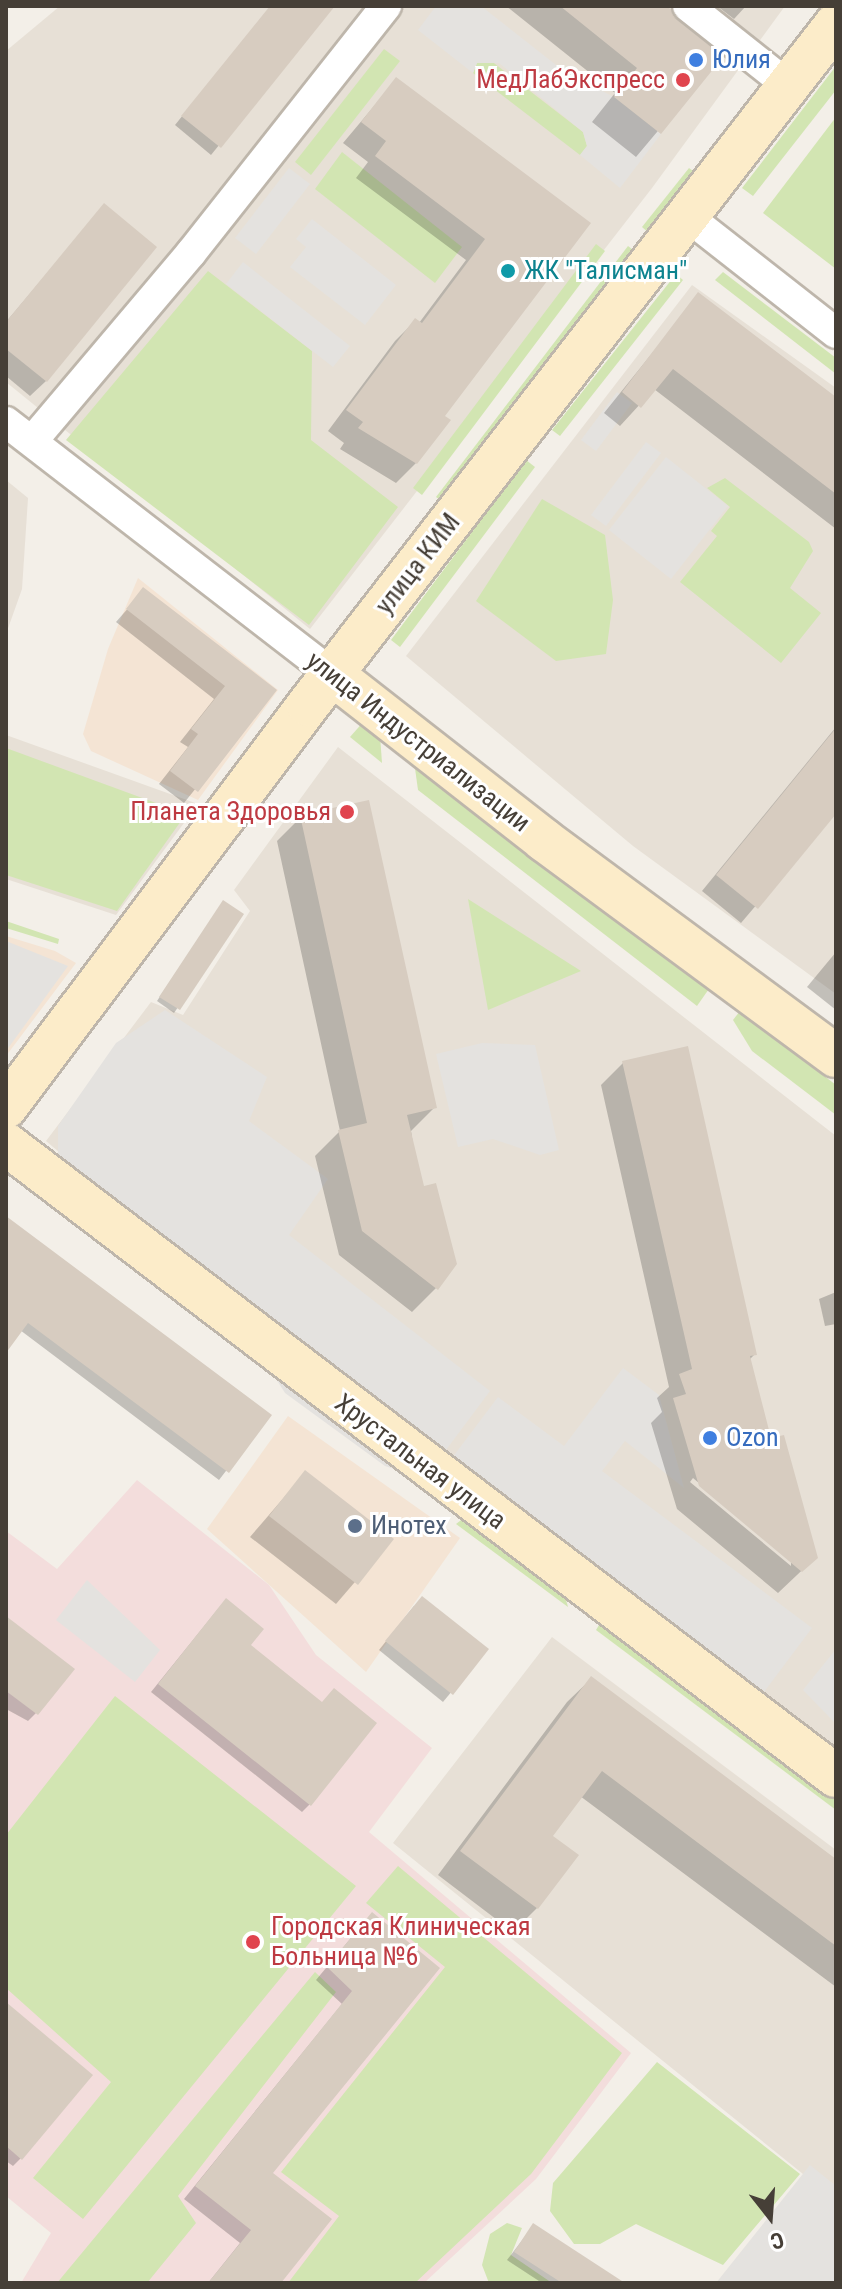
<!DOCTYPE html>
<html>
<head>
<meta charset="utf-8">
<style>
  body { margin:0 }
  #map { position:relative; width:842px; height:2289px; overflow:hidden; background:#f3efe8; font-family:"Roboto Condensed",sans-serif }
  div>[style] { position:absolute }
  .residential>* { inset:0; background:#e7e0d6 }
  .commercial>* { inset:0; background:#f4e4d4 }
  .medical>* { inset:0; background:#f3dddc }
  .green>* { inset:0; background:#d2e5b2 }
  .parking>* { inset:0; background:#e4e2df }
  .shadow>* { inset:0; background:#0003 }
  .building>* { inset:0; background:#d7ccc0 }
  .roads { filter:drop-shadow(2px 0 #beb6ab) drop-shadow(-2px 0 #beb6ab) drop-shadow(0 2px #beb6ab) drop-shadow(0 -2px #beb6ab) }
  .street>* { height:30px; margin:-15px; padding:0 15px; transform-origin:15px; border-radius:15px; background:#fff }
  .secondary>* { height:42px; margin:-21px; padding:0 21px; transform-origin:21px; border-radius:21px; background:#fcecc9 }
  .dots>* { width:22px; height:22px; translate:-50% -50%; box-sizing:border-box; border:4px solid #fff; border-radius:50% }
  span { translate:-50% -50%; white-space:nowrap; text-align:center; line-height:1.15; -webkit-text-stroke:6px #fff; paint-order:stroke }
  .shop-label { font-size:26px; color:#366cbe }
  .left { translate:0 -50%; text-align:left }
  .health-label { font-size:26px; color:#be3a42 }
  .right { translate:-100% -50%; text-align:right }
  .culture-label { font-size:26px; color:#0d838f }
  .street-label { font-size:26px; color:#463f37 }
  .service-label { font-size:26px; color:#4e5e75 }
  .frame { position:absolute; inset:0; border:8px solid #463f37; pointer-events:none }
  .north { position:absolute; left:730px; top:2177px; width:80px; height:80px; -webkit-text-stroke:6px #fff; paint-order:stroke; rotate:163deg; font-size:22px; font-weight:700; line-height:32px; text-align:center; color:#463f37 }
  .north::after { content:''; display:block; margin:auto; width:28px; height:36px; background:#463f37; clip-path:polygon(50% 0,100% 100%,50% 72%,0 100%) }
</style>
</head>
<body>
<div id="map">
  <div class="residential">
    <div style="clip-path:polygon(60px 6px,785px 6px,652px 188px,310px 629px,6px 382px,6px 51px)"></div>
    <div style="clip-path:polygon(692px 285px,836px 388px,836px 994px,633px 846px,406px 656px)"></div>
    <div style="clip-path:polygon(6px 480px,28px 498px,22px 589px,6px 634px)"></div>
    <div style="clip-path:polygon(6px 735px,198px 804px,116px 915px,6px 879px)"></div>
    <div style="clip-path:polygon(338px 747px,836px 1136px,836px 1755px,202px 1272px,46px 1141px,151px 1002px,183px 1015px,250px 911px,234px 890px)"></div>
    <div style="clip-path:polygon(552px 1637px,836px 1850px,836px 2283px,803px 2174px,393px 1843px)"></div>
  </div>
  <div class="commercial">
    <div style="clip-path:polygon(138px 578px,278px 690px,198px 800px,91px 751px,83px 734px,108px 649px)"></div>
    <div style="clip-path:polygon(6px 936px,55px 951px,76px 963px,6px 1056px)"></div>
    <div style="clip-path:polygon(288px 1416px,460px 1538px,366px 1672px,207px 1529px)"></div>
  </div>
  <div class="medical">
    <div style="clip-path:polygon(137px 1480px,269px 1585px,316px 1655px,432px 1748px,369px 1832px,631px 2053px,536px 2179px,424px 2283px,21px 2283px,51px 2233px,6px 2196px,6px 1531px,57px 1569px)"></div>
  </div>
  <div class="green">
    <div style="clip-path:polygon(384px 49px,400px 61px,311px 175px,295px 162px)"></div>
    <div style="clip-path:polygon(490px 60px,583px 132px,587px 146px,580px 155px,473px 73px,477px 63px)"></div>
    <div style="clip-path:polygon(836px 66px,836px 90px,753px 196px,742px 188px)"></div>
    <div style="clip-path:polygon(836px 117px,836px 269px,763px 213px)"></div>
    <div style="clip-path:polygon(342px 152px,462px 247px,435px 283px,315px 189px)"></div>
    <div style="clip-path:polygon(689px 168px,697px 174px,650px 234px,642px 227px)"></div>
    <div style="clip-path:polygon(596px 244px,605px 251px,422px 495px,413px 488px)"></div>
    <div style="clip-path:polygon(628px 246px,637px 253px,444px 503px,436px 497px)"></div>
    <div style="clip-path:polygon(208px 271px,312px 351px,311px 440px,398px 507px,309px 625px,66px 440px)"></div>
    <div style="clip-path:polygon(723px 272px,836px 358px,836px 374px,715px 280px)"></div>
    <div style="clip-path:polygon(676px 274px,683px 280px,560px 436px,552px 430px)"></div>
    <div style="clip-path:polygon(526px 460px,535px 467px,400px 647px,391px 640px)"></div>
    <div style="clip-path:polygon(725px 478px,809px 542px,813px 551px,790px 588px,821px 613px,781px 663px,680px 582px,717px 536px,711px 531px,730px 507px,707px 488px)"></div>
    <div style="clip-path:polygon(542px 499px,605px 535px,613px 600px,606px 654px,556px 661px,476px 601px)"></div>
    <div style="clip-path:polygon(365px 720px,380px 735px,382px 763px,350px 737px)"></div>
    <div style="clip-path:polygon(6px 748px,186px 814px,117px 911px,6px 875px)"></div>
    <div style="clip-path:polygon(414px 761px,711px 986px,697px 1006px,418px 790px)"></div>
    <div style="clip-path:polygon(468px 899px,581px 971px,488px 1010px)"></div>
    <div style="clip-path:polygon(6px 921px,59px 939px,58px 944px,6px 928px)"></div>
    <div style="clip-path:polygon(740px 1011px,836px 1085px,836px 1115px,752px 1051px,733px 1020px)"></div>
    <div style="clip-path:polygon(465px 1517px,563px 1589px,568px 1607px,456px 1524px)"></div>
    <div style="clip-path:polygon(599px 1625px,836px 1794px,836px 1810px,596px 1630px)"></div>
    <div style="clip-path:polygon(115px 1696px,356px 1886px,83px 2219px,33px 2178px,111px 2082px,6px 1988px,6px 1835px)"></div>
    <div style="clip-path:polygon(398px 1866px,622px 2053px,531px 2174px,415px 2283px,288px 2283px,339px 2216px,281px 2172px,445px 1967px,366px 1903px)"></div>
    <div style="clip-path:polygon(315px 1972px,336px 1992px,178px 2196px,196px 2223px,147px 2283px,57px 2283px)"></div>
    <div style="clip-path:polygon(657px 2062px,800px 2174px,723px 2265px,636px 2224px,600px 2244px,574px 2244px,550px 2211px,553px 2183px)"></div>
    <div style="clip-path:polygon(507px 2223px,522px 2228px,511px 2255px,552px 2283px,489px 2283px,482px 2265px,490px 2234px)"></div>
  </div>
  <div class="parking">
    <div style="clip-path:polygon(436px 6px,481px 6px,565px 72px,614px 97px,661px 134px,620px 188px,580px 155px,587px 146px,583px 132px,499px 63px,477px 63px,473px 73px,418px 30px)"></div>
    <div style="clip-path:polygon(289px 168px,310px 184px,256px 254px,235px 238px)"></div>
    <div style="clip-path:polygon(312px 219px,396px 285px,365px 325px,290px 267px,306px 247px,296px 239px)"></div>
    <div style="clip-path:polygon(243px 262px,350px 346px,333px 367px,226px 284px)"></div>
    <div style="clip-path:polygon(617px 392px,632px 403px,596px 451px,581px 440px)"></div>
    <div style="clip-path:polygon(646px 442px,661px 453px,606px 526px,591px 515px)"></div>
    <div style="clip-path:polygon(666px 457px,728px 506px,671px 579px,609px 530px)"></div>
    <div style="clip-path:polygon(6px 941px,68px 966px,6px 1051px)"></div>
    <div style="clip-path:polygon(165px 1010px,267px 1077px,249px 1121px,328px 1179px,289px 1235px,490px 1391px,443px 1454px,58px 1163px,58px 1126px,116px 1043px)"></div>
    <div style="clip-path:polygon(482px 1043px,535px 1045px,559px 1150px,540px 1155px,493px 1139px,458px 1147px,436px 1054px)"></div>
    <div style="clip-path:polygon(259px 1352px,437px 1483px,385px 1466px,285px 1393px)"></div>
    <div style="clip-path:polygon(623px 1368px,659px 1395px,684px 1488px,625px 1441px,602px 1471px,812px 1628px,764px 1692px,452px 1458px,498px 1397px,564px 1446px)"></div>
    <div style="clip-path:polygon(87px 1580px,160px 1650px,135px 1682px,56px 1620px)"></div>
    <div style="clip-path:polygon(836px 1649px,836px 1724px,803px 1690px)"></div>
    <div style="clip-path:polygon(810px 2165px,836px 2186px,836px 2283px,716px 2283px)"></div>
  </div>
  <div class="shadow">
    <div style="clip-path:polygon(271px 6px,332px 6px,211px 155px,175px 125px)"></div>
    <div style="clip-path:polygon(506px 6px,659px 6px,720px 57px,636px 157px,592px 122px,615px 93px)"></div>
    <div style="clip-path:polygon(717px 6px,746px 6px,734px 19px)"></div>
    <div style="clip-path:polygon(396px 80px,588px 223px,442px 417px,416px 463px,396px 483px,340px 449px,344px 443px,328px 431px,395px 341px,415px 321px,419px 323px,466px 260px,356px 178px,368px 162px,343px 143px)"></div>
    <div style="clip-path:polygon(104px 206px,46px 381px,30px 396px,6px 376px,6px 322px)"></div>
    <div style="clip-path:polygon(699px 295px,836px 400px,836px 529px,654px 389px,620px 426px,604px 413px)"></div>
    <div style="clip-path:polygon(144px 590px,274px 691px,184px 803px,159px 784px,188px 747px,180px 742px,214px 699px,116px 622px)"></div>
    <div style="clip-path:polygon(836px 727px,836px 811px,741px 923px,702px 891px)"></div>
    <div style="clip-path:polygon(301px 817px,435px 1107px,411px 1131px,436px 1288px,412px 1312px,339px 1255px,315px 1156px,340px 1131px,277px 841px)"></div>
    <div style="clip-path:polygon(220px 906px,241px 914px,174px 1013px,157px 1001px)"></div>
    <div style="clip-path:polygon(836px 952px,836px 1010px,807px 987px)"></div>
    <div style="clip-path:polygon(evenodd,623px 1063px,755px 1354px,749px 1360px,770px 1440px,816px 1557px,778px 1593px,677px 1509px,651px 1423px,662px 1412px,657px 1398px,669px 1387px,601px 1085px,623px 1063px,693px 1478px,791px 1561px,791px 1566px,690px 1482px,693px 1478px)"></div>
    <div style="clip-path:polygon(6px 1218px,269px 1415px,219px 1480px,20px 1330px,6px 1349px)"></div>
    <div style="clip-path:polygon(836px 1292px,836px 1324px,825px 1326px,819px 1299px)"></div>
    <div style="clip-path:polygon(305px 1473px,391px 1540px,336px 1604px,250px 1537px)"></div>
    <div style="clip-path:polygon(414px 1606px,486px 1650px,443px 1702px,379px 1650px)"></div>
    <div style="clip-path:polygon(218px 1609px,248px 1645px,310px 1804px,302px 1812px,151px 1692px)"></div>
    <div style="clip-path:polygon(6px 1618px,36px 1713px,28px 1721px,6px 1709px)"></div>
    <div style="clip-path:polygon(591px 1679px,836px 1862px,836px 1987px,580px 1796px,551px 1836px,537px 1908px,513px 1932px,438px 1875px,567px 1702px)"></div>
    <div style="clip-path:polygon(360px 1927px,437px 1969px,270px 2173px,279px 2283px,208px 2283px,240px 2243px,184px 2199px,342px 2004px,316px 1980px)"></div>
    <div style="clip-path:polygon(6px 2005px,21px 2158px,13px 2166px,6px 2161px)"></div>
    <div style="clip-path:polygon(533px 2226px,603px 2283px,542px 2283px,507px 2260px)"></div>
  </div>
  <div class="building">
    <div style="clip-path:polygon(270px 6px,335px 6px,221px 148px,181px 116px)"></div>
    <div style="clip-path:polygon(560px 6px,667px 6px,723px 57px,661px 134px,614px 97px,637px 68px)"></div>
    <div style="clip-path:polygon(396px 77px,591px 223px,445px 416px,451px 420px,417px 464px,358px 428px,363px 422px,346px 410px,415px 318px,422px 323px,485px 239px,375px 156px,386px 141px,361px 122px)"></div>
    <div style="clip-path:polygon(104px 203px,157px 247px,47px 382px,6px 349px,6px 322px)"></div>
    <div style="clip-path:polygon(698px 292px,836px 397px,836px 494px,673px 369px,641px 408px,622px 392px)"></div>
    <div style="clip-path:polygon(143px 587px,277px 690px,198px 792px,170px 771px,198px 734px,191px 729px,225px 686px,126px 609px)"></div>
    <div style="clip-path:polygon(836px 728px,836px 814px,758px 909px,716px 875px)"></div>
    <div style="clip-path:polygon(369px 800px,437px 1108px,407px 1115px,424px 1186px,436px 1183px,457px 1264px,438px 1290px,362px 1231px,338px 1130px,367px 1123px,300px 815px)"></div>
    <div style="clip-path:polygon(223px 900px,244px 914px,180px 1010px,159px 997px)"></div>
    <div style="clip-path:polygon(688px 1046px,757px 1355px,750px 1356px,771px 1438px,784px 1435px,818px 1558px,802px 1572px,699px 1486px,673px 1398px,686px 1394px,679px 1374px,692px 1369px,622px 1061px)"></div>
    <div style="clip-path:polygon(6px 1216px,272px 1415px,229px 1473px,28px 1323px,6px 1353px)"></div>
    <div style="clip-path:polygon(305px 1470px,394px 1539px,358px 1585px,269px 1516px)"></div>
    <div style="clip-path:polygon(422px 1596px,489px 1649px,453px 1695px,385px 1641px)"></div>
    <div style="clip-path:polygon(226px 1598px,264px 1629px,251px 1645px,322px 1702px,334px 1688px,377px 1723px,311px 1806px,158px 1684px)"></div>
    <div style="clip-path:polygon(6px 1616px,75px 1669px,38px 1715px,6px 1691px)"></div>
    <div style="clip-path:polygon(591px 1676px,836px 1859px,836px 1946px,602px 1771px,553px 1836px,579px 1855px,538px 1909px,460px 1851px)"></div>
    <div style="clip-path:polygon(372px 1912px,440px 1968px,273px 2173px,332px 2219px,281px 2283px,208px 2283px,251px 2230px,195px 2186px,352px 1991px,327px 1967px)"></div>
    <div style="clip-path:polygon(6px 2002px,93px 2075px,22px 2160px,6px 2146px)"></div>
    <div style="clip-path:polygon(533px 2223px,625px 2283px,562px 2283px,514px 2252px)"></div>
  </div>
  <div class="roads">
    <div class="street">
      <div style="left:688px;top:6px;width:129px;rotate:38.4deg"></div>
      <div style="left:688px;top:217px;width:188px;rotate:38.1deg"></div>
      <div style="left:6px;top:422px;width:413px;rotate:37.7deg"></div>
      <div style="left:33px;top:440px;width:245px;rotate:-49.8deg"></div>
      <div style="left:191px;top:253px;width:315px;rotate:-51.7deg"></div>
    </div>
    <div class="secondary">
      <div style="left:333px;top:675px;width:268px;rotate:38deg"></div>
      <div style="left:544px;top:840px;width:363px;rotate:36.5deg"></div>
      <div style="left:6px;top:1107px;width:503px;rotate:-53.08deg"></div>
      <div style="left:308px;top:705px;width:862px;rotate:-52.21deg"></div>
      <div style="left:6px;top:1144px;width:1043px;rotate:37.29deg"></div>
    </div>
  </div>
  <div class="dots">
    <div style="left:696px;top:60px;background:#3f7fe0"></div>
    <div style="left:683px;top:80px;background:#e0444e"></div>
    <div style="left:508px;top:271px;background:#0f9aa8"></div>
    <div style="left:347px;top:812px;background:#e0444e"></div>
    <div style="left:710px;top:1438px;background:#3f7fe0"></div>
    <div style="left:355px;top:1526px;background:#5c6f8a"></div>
    <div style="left:253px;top:1942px;background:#e0444e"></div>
  </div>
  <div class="shop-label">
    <span class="left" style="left:712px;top:60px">Юлия</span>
    <span class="left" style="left:726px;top:1438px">Ozon</span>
  </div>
  <div class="health-label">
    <span class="right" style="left:665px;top:80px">МедЛабЭкспресс</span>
    <span class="right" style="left:331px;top:812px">Планета Здоровья</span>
    <span class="left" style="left:271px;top:1942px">Городская Клиническая<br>Больница №6</span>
  </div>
  <div class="culture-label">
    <span class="left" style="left:524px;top:271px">ЖК "Талисман"</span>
  </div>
  <div class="street-label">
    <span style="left:418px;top:564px;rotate:-52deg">улица КИМ</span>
    <span style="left:418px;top:742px;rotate:38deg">улица Индустриализации</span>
    <span style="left:420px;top:1462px;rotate:37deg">Хрустальная улица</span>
  </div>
  <div class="service-label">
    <span class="left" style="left:371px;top:1526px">Инотех</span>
  </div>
  <div class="frame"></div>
  <div class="north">С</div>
</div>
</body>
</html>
